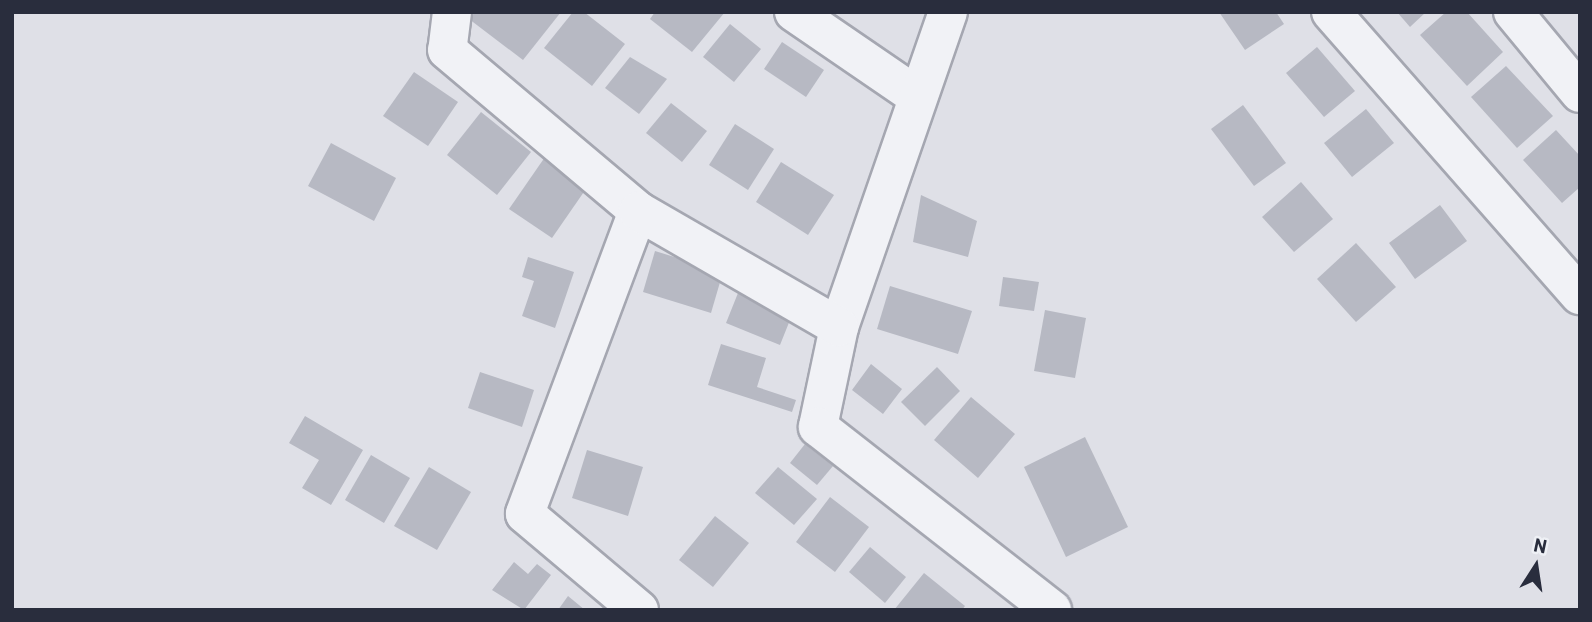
<!DOCTYPE html>
<html>
<head>
<meta charset="utf-8">
<style>
  body { margin:0 }
  #map { position:relative; width:1592px; height:622px; overflow:hidden; background:#dfe0e7; font-family:Barlow,sans-serif }
  div>[style] { position:absolute }
  .building>* { inset:0; background:#b7b9c3 }
  .roads { filter:drop-shadow(2px 0 #a5a7b1) drop-shadow(-2px 0 #a5a7b1) drop-shadow(0 2px #a5a7b1) drop-shadow(0 -2px #a5a7b1) }
  .street>* { height:38px; margin:-19px; padding:0 19px; transform-origin:19px; border-radius:19px; background:#f1f2f6 }
  span { translate:-50% -50%; white-space:nowrap; text-align:center; line-height:1.15; -webkit-text-stroke:5px #eef0f5; paint-order:stroke }
  .frame { position:absolute; inset:0; border:14px solid #292d3d; pointer-events:none }
  .north { position:absolute; left:1501px; top:531px; width:70px; height:70px; -webkit-text-stroke:5px #eef0f5; paint-order:stroke; rotate:12deg; font-size:19px; font-weight:700; line-height:28px; text-align:center; color:#292d3d }
  .north::after { content:''; display:block; margin:auto; width:24px; height:32px; background:#292d3d; clip-path:polygon(50% 0,100% 100%,50% 72%,0 100%) }
</style>
</head>
<body>
<div id="map">
  <div class="building">
    <div style="clip-path:polygon(475px 12px,561px 12px,523px 60px,469px 19px)"></div>
    <div style="clip-path:polygon(573px 12px,584px 12px,625px 44px,592px 86px,544px 48px)"></div>
    <div style="clip-path:polygon(655px 12px,725px 12px,692px 52px,650px 19px)"></div>
    <div style="clip-path:polygon(1219px 12px,1276px 12px,1284px 24px,1245px 50px)"></div>
    <div style="clip-path:polygon(1397px 12px,1426px 12px,1410px 27px)"></div>
    <div style="clip-path:polygon(1446px 12px,1467px 12px,1503px 52px,1467px 86px,1420px 35px)"></div>
    <div style="clip-path:polygon(730px 24px,761px 49px,734px 82px,703px 57px)"></div>
    <div style="clip-path:polygon(782px 42px,824px 70px,806px 97px,764px 69px)"></div>
    <div style="clip-path:polygon(1317px 47px,1355px 91px,1324px 117px,1286px 73px)"></div>
    <div style="clip-path:polygon(630px 57px,667px 79px,639px 114px,605px 88px)"></div>
    <div style="clip-path:polygon(1506px 66px,1553px 116px,1517px 148px,1471px 97px)"></div>
    <div style="clip-path:polygon(414px 72px,458px 102px,428px 146px,383px 116px)"></div>
    <div style="clip-path:polygon(671px 103px,707px 131px,682px 162px,646px 133px)"></div>
    <div style="clip-path:polygon(1243px 105px,1286px 163px,1254px 186px,1211px 129px)"></div>
    <div style="clip-path:polygon(1366px 109px,1394px 143px,1352px 177px,1324px 143px)"></div>
    <div style="clip-path:polygon(481px 112px,531px 152px,497px 195px,447px 155px)"></div>
    <div style="clip-path:polygon(735px 124px,774px 149px,748px 190px,709px 165px)"></div>
    <div style="clip-path:polygon(1556px 130px,1580px 156px,1580px 187px,1562px 203px,1523px 160px)"></div>
    <div style="clip-path:polygon(331px 143px,396px 178px,374px 221px,308px 186px)"></div>
    <div style="clip-path:polygon(545px 157px,588px 186px,552px 238px,509px 209px)"></div>
    <div style="clip-path:polygon(781px 162px,834px 195px,808px 235px,756px 202px)"></div>
    <div style="clip-path:polygon(1301px 182px,1333px 219px,1294px 252px,1262px 217px)"></div>
    <div style="clip-path:polygon(921px 195px,977px 221px,968px 257px,913px 242px)"></div>
    <div style="clip-path:polygon(1440px 205px,1467px 241px,1415px 279px,1389px 243px)"></div>
    <div style="clip-path:polygon(1356px 243px,1396px 287px,1356px 322px,1317px 279px)"></div>
    <div style="clip-path:polygon(655px 251px,723px 272px,711px 313px,643px 292px)"></div>
    <div style="clip-path:polygon(528px 257px,574px 272px,555px 328px,522px 316px,534px 281px,522px 277px)"></div>
    <div style="clip-path:polygon(1003px 277px,1039px 282px,1034px 311px,999px 306px)"></div>
    <div style="clip-path:polygon(890px 286px,972px 311px,958px 354px,877px 329px)"></div>
    <div style="clip-path:polygon(738px 293px,792px 315px,780px 345px,726px 323px)"></div>
    <div style="clip-path:polygon(1045px 310px,1086px 318px,1075px 378px,1034px 371px)"></div>
    <div style="clip-path:polygon(721px 344px,766px 358px,757px 387px,796px 400px,792px 412px,708px 385px)"></div>
    <div style="clip-path:polygon(871px 364px,902px 389px,883px 414px,852px 390px)"></div>
    <div style="clip-path:polygon(937px 367px,960px 391px,925px 426px,901px 402px)"></div>
    <div style="clip-path:polygon(480px 372px,534px 390px,522px 427px,468px 408px)"></div>
    <div style="clip-path:polygon(971px 397px,1015px 434px,978px 478px,934px 440px)"></div>
    <div style="clip-path:polygon(305px 416px,363px 450px,331px 505px,302px 488px,319px 460px,289px 443px)"></div>
    <div style="clip-path:polygon(1085px 437px,1128px 527px,1066px 557px,1024px 467px)"></div>
    <div style="clip-path:polygon(805px 444px,833px 466px,817px 485px,790px 463px)"></div>
    <div style="clip-path:polygon(587px 450px,643px 467px,628px 516px,572px 498px)"></div>
    <div style="clip-path:polygon(371px 455px,410px 478px,384px 523px,345px 500px)"></div>
    <div style="clip-path:polygon(429px 467px,471px 492px,437px 550px,394px 526px)"></div>
    <div style="clip-path:polygon(778px 467px,817px 499px,794px 525px,755px 493px)"></div>
    <div style="clip-path:polygon(830px 497px,869px 527px,835px 572px,796px 542px)"></div>
    <div style="clip-path:polygon(715px 516px,749px 543px,713px 587px,679px 560px)"></div>
    <div style="clip-path:polygon(870px 547px,906px 577px,885px 603px,849px 572px)"></div>
    <div style="clip-path:polygon(514px 562px,528px 574px,537px 564px,551px 575px,524px 610px,492px 590px)"></div>
    <div style="clip-path:polygon(924px 573px,965px 606px,962px 610px,894px 610px)"></div>
    <div style="clip-path:polygon(568px 596px,585px 610px,558px 610px)"></div>
  </div>
  <div class="roads">
    <div class="street">
      <div style="left:452px;top:12px;width:38px;rotate:97deg"></div>
      <div style="left:447px;top:50px;width:250px;rotate:40.1deg"></div>
      <div style="left:638px;top:211px;width:323px;rotate:110.5deg"></div>
      <div style="left:525px;top:514px;width:149px;rotate:40.1deg"></div>
      <div style="left:794px;top:12px;width:147px;rotate:34.4deg"></div>
      <div style="left:948px;top:12px;width:333px;rotate:109.1deg"></div>
      <div style="left:839px;top:327px;width:102px;rotate:101.9deg"></div>
      <div style="left:818px;top:427px;width:297px;rotate:38deg"></div>
      <div style="left:1331px;top:12px;width:377px;rotate:48.7deg"></div>
      <div style="left:1513px;top:12px;width:105px;rotate:50.4deg"></div>
      <div style="left:638px;top:211px;width:232px;rotate:30deg"></div>
    </div>
  </div>
  <div class="frame"></div>
  <div class="north">N</div>
</div>
</body>
</html>
